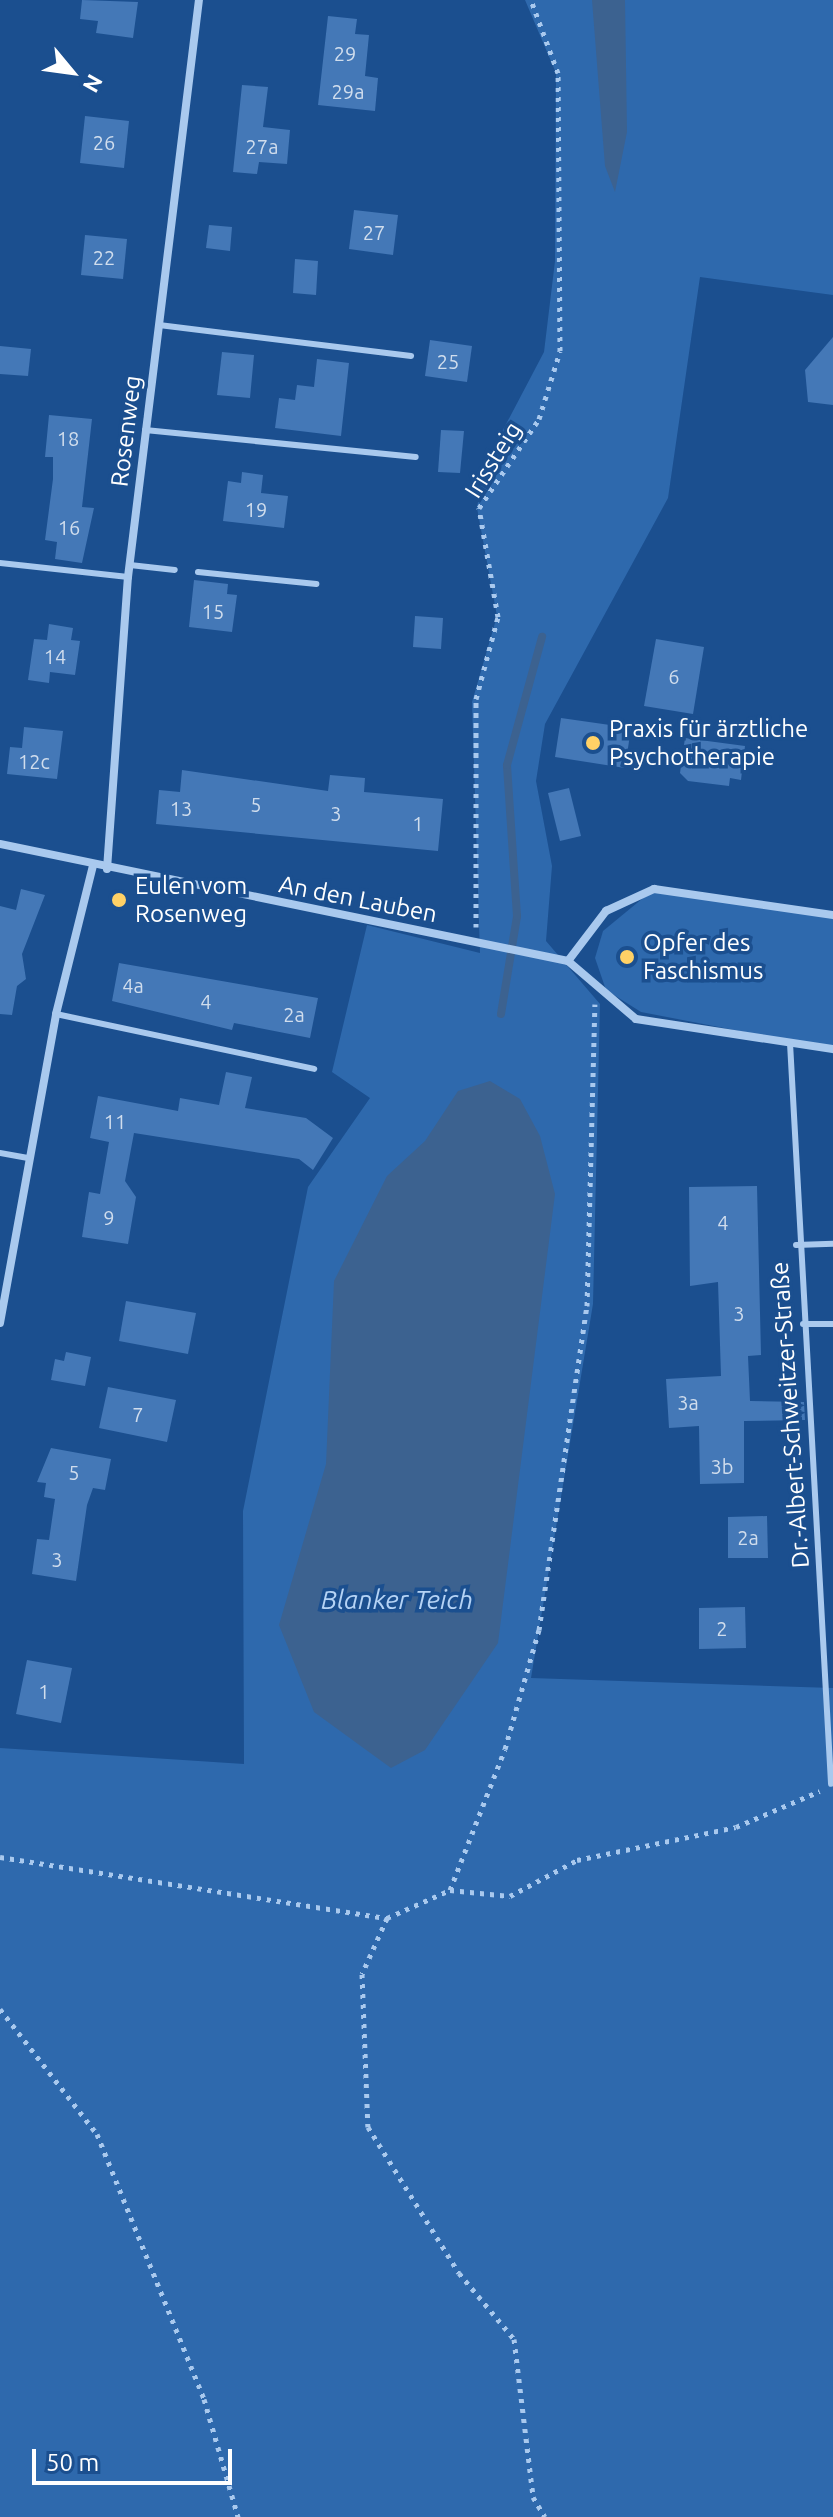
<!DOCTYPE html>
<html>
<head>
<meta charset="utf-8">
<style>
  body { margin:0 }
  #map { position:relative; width:833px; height:2517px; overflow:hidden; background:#1b4f8f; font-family:Ubuntu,sans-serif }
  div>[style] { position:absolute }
  .green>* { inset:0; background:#2e69ad }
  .water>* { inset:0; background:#3c6290 }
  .stream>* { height:8px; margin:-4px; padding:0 4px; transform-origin:4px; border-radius:4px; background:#3c6290 }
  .building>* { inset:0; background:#4478b7 }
  .path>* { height:5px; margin-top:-2.5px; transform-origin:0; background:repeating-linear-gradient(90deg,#a9c9ee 0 4px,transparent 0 10px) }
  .lane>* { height:6px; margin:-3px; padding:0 3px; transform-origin:3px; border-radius:3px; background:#a9c9ee }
  .street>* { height:8px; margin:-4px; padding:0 4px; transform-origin:4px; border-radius:4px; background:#a9c9ee }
  .dots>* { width:22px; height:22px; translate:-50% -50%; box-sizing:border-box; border:4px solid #1b4f8f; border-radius:50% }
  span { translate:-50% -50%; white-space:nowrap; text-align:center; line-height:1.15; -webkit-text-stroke:7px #1b4f8f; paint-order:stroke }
  .number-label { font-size:20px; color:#d0dded }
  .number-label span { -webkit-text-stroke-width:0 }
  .street-label { font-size:24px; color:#fff }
  .poi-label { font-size:24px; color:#fff }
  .left { translate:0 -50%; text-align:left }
  .water-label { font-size:26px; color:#b5d3f5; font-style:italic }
  .north { position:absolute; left:32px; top:32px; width:80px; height:80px; -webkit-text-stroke:6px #1b4f8f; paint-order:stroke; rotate:119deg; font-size:22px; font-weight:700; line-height:32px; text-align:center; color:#fff }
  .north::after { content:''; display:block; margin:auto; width:28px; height:36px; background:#fff; clip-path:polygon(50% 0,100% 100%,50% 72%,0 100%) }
  .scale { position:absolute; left:32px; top:2449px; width:200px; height:36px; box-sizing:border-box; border:4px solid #fff; border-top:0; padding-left:10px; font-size:24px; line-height:28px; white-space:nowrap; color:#fff; -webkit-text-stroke:6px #1b4f8f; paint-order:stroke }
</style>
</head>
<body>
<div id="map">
  <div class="green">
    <div style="clip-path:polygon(525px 0,833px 0,833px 295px,700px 277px,668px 498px,545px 724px,536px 781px,552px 866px,546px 941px,600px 1004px,593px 1304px,531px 1678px,833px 1688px,833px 2517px,0 2517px,0 1748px,244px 1764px,243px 1511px,308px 1187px,370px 1098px,332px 1072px,367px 925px,480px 953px,472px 702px,497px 616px,477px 508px,484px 466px,544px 352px,555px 261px,556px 73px)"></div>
    <div style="clip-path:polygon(654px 889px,833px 915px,833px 1049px,641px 1012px,606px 990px,595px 958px,603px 931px)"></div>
  </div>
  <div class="water">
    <div style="clip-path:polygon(592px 0,625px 0,627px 132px,615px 192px,605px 166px)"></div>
    <div style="clip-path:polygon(490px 1081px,520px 1099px,540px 1136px,555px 1194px,498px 1643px,425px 1750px,391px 1768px,314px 1712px,279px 1625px,326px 1464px,334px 1281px,387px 1176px,425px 1141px,458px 1091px)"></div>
  </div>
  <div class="stream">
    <div style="left:501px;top:1014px;width:99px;rotate:-80.7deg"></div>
    <div style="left:517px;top:916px;width:151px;rotate:-93.8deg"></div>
    <div style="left:507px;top:765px;width:133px;rotate:-74.7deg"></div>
  </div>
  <div class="building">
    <div style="clip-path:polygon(82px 0,138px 2px,133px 38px,96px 33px,98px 21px,80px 19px)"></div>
    <div style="clip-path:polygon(328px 16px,357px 19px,355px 34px,369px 35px,365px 76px,378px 78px,375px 111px,318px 105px)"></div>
    <div style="clip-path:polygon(242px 85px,268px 87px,263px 127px,290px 130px,287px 164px,259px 162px,257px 174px,233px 172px)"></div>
    <div style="clip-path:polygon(85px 116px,129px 121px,124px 168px,80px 163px)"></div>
    <div style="clip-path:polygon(354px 210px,398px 215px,393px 255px,349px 249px)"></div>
    <div style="clip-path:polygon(209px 225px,232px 227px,230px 251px,206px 248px)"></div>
    <div style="clip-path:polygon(85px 235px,127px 239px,123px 279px,81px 275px)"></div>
    <div style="clip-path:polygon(295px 259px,318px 261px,316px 295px,293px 293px)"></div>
    <div style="clip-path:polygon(833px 337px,833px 405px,808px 402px,805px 370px)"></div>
    <div style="clip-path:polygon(430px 340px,472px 346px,467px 382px,425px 376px)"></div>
    <div style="clip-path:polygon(0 346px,31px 349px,28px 376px,0 374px)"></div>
    <div style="clip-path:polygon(222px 352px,254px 355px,250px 398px,217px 395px)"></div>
    <div style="clip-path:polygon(317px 359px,349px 363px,341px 436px,275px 428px,279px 398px,295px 400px,297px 385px,314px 387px)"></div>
    <div style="clip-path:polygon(49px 415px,92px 419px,82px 507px,94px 508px,82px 563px,55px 559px,57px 542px,45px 540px,53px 479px,53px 457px,45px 457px)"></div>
    <div style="clip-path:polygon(441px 430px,464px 431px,460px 473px,438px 472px)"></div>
    <div style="clip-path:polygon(242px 472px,263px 475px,261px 493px,288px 496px,284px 528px,223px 521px,228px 481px,241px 483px)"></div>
    <div style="clip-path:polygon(194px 580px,228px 584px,227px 594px,237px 595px,232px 632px,189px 627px)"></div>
    <div style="clip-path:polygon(415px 616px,443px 618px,441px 649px,413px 647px)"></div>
    <div style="clip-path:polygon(49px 624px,73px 628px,71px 640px,80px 641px,75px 675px,50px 672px,49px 683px,28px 680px,34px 639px,47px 640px)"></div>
    <div style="clip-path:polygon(656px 639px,704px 647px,693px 714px,644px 706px)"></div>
    <div style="clip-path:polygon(561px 718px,631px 728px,625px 768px,555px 757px)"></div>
    <div style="clip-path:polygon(24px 727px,63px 731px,57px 779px,7px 774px,10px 747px,22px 748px)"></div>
    <div style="clip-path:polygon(685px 738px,745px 746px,741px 780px,730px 778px,729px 786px,688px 781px,680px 773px)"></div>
    <div style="clip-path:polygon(182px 770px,328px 791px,330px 775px,365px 778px,364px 792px,443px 799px,438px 851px,156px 824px,159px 790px,180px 792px)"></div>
    <div style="clip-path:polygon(569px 788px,581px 836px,560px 841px,548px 793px)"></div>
    <div style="clip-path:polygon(21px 889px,45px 895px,22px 954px,26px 979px,17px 986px,12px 1015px,0 1014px,0 906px,16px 910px)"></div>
    <div style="clip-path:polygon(119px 963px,318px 998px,310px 1038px,234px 1023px,232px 1030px,112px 1001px)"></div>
    <div style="clip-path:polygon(226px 1072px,252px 1077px,245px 1108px,306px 1118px,333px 1138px,313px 1170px,299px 1159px,134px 1133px,125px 1181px,136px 1197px,128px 1244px,82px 1237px,89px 1192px,100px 1194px,109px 1142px,90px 1138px,98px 1096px,178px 1111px,180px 1098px,219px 1105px)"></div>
    <div style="clip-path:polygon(757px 1186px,761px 1355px,748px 1356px,750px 1401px,804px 1402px,805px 1420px,744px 1421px,744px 1483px,700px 1484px,699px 1426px,669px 1428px,666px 1379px,721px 1376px,718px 1282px,690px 1286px,689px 1187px)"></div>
    <div style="clip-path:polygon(126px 1301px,196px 1313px,188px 1354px,119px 1341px)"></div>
    <div style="clip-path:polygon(66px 1352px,91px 1357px,85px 1386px,51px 1380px,55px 1359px,64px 1361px)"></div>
    <div style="clip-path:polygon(108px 1387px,176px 1400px,167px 1442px,99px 1428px)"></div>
    <div style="clip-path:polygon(51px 1448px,111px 1459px,105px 1490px,93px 1488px,87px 1505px,76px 1581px,32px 1574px,37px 1539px,49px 1540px,55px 1499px,44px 1497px,46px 1483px,37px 1482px)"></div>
    <div style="clip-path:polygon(767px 1516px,768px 1558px,728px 1558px,728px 1517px)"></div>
    <div style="clip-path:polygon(745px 1607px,746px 1648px,699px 1649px,699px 1608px)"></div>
    <div style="clip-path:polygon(27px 1660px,72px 1668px,61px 1723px,16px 1714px)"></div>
  </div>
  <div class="path">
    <div style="left:476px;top:927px;width:228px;rotate:-90deg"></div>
    <div style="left:476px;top:699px;width:85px;rotate:-75deg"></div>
    <div style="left:498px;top:617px;width:111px;rotate:-99.9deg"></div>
    <div style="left:479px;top:508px;width:107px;rotate:-56deg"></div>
    <div style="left:539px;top:419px;width:71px;rotate:-72.8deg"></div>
    <div style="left:560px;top:351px;width:278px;rotate:-90.4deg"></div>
    <div style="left:558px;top:73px;width:78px;rotate:-110.3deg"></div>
    <div style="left:0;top:1857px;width:392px;rotate:9deg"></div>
    <div style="left:387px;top:1918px;width:69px;rotate:-24deg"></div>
    <div style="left:450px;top:1890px;width:151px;rotate:-68.7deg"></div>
    <div style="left:505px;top:1749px;width:124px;rotate:-74.1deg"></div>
    <div style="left:539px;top:1630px;width:328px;rotate:-81.6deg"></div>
    <div style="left:587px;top:1306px;width:302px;rotate:-88.5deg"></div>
    <div style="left:450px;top:1890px;width:60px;rotate:5.7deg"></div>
    <div style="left:510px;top:1896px;width:76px;rotate:-28.2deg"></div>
    <div style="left:577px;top:1860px;width:162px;rotate:-11.7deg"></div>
    <div style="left:736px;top:1827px;width:91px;rotate:-23.2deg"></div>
    <div style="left:387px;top:1918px;width:61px;rotate:114.1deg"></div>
    <div style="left:362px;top:1974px;width:153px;rotate:87.8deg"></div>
    <div style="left:368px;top:2127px;width:172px;rotate:58.1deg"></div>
    <div style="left:459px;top:2273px;width:86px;rotate:50.2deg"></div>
    <div style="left:514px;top:2339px;width:159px;rotate:83.1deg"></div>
    <div style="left:533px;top:2497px;width:23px;rotate:59deg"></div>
    <div style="left:0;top:2009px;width:158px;rotate:52.2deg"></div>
    <div style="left:97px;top:2134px;width:286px;rotate:68deg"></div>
    <div style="left:204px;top:2399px;width:123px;rotate:73.9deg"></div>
  </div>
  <div class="lane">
    <div style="left:159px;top:325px;width:254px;rotate:7deg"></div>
    <div style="left:145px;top:430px;width:272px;rotate:5.7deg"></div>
    <div style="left:0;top:563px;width:129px;rotate:6.2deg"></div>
    <div style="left:130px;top:565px;width:45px;rotate:6.3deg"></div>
    <div style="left:198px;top:572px;width:119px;rotate:5.8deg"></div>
    <div style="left:56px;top:1014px;width:264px;rotate:12deg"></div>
    <div style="left:790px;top:1043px;width:742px;rotate:86.83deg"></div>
    <div style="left:0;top:1153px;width:27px;rotate:10deg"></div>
    <div style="left:796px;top:1245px;width:37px;rotate:-2deg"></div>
    <div style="left:803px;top:1324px;width:30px"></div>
  </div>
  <div class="street">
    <div style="left:0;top:844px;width:580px;rotate:11.64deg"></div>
    <div style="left:107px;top:869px;width:293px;rotate:-85.9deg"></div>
    <div style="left:128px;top:577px;width:581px;rotate:-82.99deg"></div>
    <div style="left:568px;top:961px;width:63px;rotate:-52.8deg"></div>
    <div style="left:606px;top:911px;width:53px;rotate:-24.6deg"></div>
    <div style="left:654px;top:889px;width:181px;rotate:8.3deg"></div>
    <div style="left:568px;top:961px;width:89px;rotate:40.5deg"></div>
    <div style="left:636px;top:1019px;width:199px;rotate:8.7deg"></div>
    <div style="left:0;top:1323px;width:314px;rotate:-79.7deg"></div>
    <div style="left:56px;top:1014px;width:153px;rotate:-76deg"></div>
  </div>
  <div class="dots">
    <div style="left:593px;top:743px;background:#ffd166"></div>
    <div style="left:119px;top:900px;background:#ffd166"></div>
    <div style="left:627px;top:957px;background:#ffd166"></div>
  </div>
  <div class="number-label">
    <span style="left:345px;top:53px">29</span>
    <span style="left:348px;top:91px">29a</span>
    <span style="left:104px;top:142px">26</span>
    <span style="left:262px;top:146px">27a</span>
    <span style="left:374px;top:232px">27</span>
    <span style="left:104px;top:257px">22</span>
    <span style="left:448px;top:361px">25</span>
    <span style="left:68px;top:438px">18</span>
    <span style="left:256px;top:509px">19</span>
    <span style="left:69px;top:527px">16</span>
    <span style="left:213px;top:611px">15</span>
    <span style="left:55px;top:656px">14</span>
    <span style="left:674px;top:676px">6</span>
    <span style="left:34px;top:761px">12c</span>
    <span style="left:256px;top:804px">5</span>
    <span style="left:181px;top:808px">13</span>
    <span style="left:336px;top:813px">3</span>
    <span style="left:418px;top:823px">1</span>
    <span style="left:133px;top:985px">4a</span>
    <span style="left:206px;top:1001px">4</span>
    <span style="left:294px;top:1014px">2a</span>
    <span style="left:115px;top:1121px">11</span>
    <span style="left:109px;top:1217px">9</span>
    <span style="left:723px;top:1222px">4</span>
    <span style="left:739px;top:1313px">3</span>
    <span style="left:688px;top:1402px">3a</span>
    <span style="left:138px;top:1414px">7</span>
    <span style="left:722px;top:1466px">3b</span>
    <span style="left:74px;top:1472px">5</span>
    <span style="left:748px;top:1537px">2a</span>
    <span style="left:57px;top:1559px">3</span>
    <span style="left:722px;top:1628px">2</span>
    <span style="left:44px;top:1691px">1</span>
  </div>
  <div class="street-label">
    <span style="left:126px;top:431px;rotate:-83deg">Rosenweg</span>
    <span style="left:493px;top:460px;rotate:-58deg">Irissteig</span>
    <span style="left:358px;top:899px;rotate:11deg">An den Lauben</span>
    <span style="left:790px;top:1415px;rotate:-94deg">Dr.-Albert-Schweitzer-Straße</span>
  </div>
  <div class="poi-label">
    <span class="left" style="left:609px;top:743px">Praxis für ärztliche<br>Psychotherapie</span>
    <span class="left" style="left:135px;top:900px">Eulen vom<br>Rosenweg</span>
    <span class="left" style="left:643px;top:957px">Opfer des<br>Faschismus</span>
  </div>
  <div class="water-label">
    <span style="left:397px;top:1600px">Blanker Teich</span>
  </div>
  <div class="north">N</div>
  <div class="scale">50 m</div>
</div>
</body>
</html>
